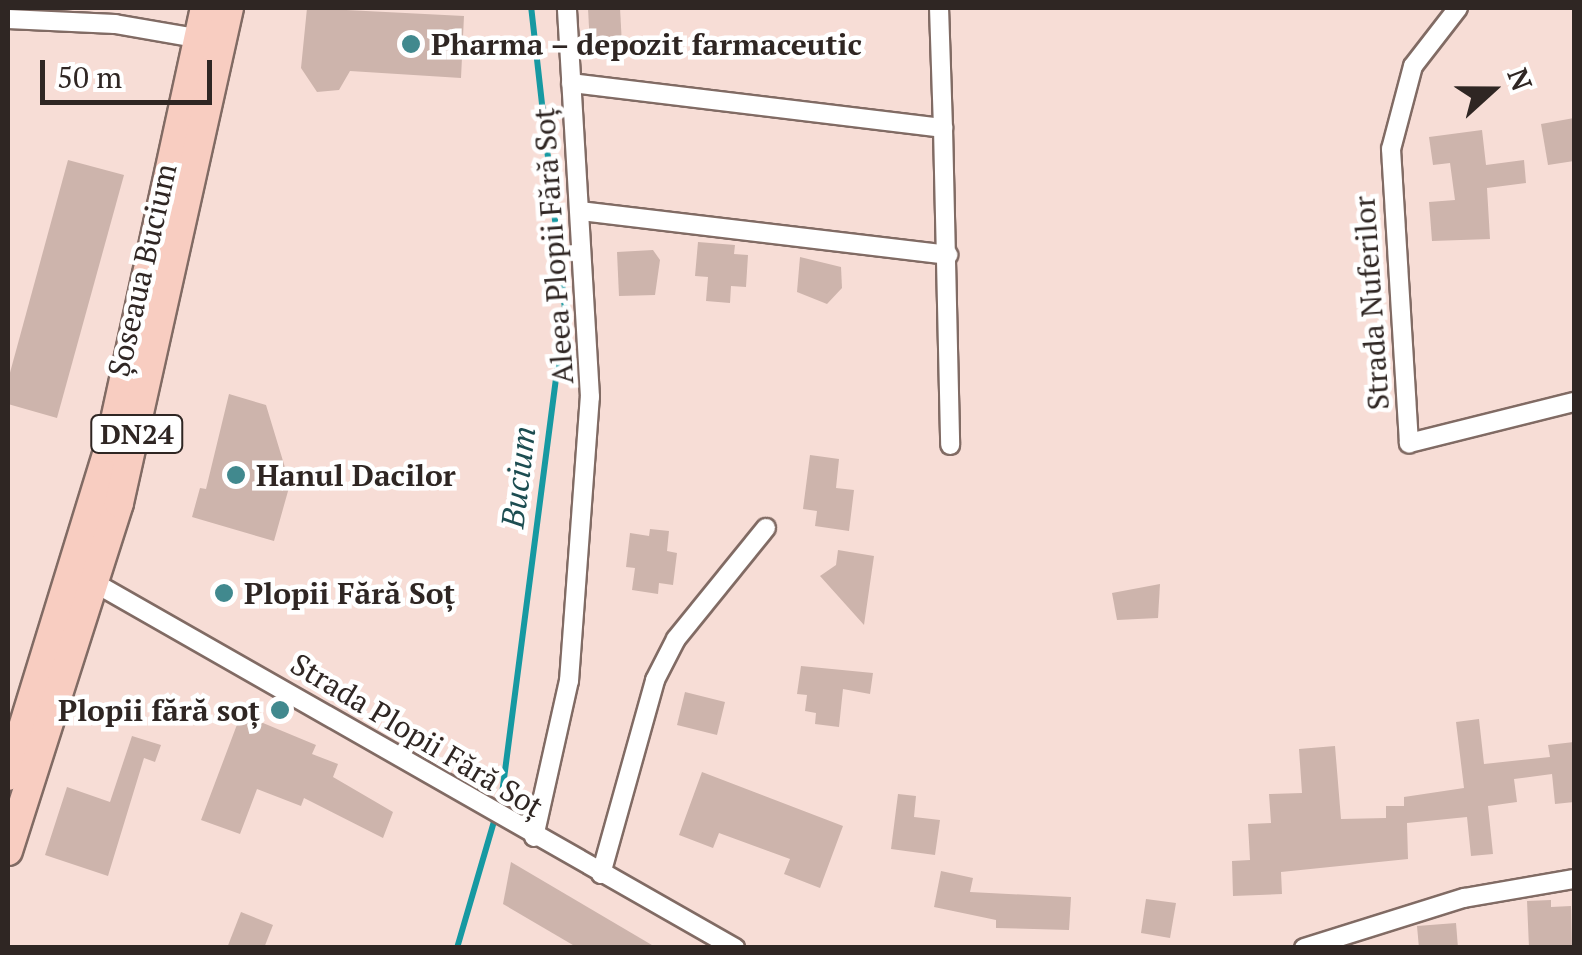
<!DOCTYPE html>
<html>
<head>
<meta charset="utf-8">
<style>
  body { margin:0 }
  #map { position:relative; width:1582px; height:955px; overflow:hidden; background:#f7ddd6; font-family:"PT Serif",serif }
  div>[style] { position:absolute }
  .stream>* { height:6px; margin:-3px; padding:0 3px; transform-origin:3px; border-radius:3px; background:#1699a2 }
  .building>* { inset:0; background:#cdb4ac }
  .roads { filter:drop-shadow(2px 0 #816b64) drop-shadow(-2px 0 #816b64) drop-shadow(0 2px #816b64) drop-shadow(0 -2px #816b64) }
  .minor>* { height:18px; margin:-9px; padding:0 9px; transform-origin:9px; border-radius:9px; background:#fff }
  .primary>* { height:28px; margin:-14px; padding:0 14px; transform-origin:14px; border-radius:14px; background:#f8cdc1 }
  .dots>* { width:28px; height:28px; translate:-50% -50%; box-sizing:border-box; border:5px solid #fff; border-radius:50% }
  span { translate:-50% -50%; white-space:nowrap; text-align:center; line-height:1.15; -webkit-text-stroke:9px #fff; paint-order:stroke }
  .shield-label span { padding:2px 8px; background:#fff; border:2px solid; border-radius:8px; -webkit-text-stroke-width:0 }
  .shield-label { font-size:28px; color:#2f2623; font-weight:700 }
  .poi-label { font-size:30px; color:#2f2623; font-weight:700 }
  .left { translate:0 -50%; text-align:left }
  .right { translate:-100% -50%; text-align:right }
  .street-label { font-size:30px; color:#2f2623 }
  .water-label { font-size:32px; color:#1c4d51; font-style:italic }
  .frame { position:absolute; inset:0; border:10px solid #2f2623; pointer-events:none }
  .north { position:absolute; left:1442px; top:40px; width:100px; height:100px; -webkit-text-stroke:8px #fff; paint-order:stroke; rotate:69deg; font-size:28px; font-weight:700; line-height:40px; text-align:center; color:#2f2623 }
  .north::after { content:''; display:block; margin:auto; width:35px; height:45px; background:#2f2623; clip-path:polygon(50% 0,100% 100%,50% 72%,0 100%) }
  .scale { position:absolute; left:40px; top:60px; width:172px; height:45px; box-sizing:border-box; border:5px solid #2f2623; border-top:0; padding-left:12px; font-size:30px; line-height:35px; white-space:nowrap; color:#2f2623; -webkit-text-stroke:8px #fff; paint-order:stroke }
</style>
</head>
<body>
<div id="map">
  <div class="stream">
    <div style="left:457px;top:948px;width:160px;rotate:-73.7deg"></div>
    <div style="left:502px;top:794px;width:489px;rotate:-82.6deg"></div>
    <div style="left:565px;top:309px;width:303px;rotate:-96.4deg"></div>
  </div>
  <div class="building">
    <div style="clip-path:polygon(307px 8px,464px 16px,461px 78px,350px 71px,339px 90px,317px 92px,301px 68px)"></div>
    <div style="clip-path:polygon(588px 8px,620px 8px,622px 45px,590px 47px)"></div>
    <div style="clip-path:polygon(1574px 118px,1574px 161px,1548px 165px,1541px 124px)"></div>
    <div style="clip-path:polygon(1482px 130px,1486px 165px,1524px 160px,1526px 183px,1487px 188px,1490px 239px,1432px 241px,1429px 202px,1455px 200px,1450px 163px,1433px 165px,1429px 137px)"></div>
    <div style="clip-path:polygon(68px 160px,124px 175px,57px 418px,8px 404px,8px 380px)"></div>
    <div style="clip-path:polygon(698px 242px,735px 245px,734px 254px,748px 255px,746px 287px,731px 286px,730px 303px,706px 301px,708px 277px,695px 276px)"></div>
    <div style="clip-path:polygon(653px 250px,660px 260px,655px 295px,619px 296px,617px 252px)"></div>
    <div style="clip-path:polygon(800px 257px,841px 267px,842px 288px,827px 304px,797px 292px)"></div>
    <div style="clip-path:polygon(229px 394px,266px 405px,290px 484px,274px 541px,192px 517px,200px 488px,206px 489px)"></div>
    <div style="clip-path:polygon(810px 455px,839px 459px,836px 488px,854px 490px,849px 531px,815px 526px,817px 511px,803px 509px)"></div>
    <div style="clip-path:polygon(650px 529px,669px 531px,667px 551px,677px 553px,673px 585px,659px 583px,658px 594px,632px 590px,635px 568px,626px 567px,630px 533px,649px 536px)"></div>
    <div style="clip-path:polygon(838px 550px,874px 556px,864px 625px,820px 576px,836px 565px)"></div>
    <div style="clip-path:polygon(1160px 584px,1158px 618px,1117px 620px,1112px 593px)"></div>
    <div style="clip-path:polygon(801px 666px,873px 673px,870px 694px,843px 689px,839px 727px,815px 724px,816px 713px,805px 711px,807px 695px,797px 694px)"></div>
    <div style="clip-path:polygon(685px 692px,725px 702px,717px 735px,677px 725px)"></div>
    <div style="clip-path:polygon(241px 714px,316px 745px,312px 754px,338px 764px,333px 777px,393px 812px,383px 838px,304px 798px,301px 806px,257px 789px,240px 834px,201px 820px)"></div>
    <div style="clip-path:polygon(1479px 719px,1484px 764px,1550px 757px,1548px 745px,1574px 742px,1574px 802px,1555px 804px,1552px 774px,1514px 779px,1517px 802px,1488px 806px,1493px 854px,1471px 856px,1467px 817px,1407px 823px,1408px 859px,1281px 872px,1282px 894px,1233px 896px,1232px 861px,1250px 860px,1248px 824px,1271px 823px,1269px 794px,1302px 793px,1299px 749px,1335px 746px,1341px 819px,1386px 818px,1386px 806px,1404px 806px,1404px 797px,1464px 788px,1456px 722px)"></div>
    <div style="clip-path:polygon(132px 736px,161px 745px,155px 762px,144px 758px,108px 876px,45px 855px,67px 787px,110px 802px)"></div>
    <div style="clip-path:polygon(702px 772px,843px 826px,820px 888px,784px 874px,790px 859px,719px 833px,713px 848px,679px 835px)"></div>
    <div style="clip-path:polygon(898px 794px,916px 796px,914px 817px,940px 820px,935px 855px,891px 849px)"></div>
    <div style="clip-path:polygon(511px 862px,657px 948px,578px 948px,503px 904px)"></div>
    <div style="clip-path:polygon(941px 871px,973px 878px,970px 892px,1071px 897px,1069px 930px,996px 928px,996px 920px,934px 907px)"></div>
    <div style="clip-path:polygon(1146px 899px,1176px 903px,1170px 938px,1141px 933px)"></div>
    <div style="clip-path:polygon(1551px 900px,1551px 907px,1571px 906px,1572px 948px,1529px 948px,1527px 901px)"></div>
    <div style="clip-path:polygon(241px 912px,273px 925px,264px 948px,227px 948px)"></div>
    <div style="clip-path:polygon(1456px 923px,1458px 948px,1419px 948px,1417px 926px)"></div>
  </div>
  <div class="roads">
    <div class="minor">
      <div style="left:1458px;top:8px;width:73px;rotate:127.8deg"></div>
      <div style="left:1413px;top:66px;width:86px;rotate:104.8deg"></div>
      <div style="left:1391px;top:149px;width:295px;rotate:86.5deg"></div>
      <div style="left:1409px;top:443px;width:170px;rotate:-14deg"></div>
      <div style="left:8px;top:19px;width:107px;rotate:2.7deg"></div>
      <div style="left:115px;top:24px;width:93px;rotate:9.9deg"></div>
      <div style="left:571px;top:83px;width:375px;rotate:6.9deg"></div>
      <div style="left:943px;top:128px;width:120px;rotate:-91.9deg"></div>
      <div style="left:943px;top:128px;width:317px;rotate:88.7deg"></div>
      <div style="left:580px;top:211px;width:371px;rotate:6.8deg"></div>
      <div style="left:88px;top:579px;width:745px;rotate:29.7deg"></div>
      <div style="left:534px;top:837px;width:160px;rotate:-77.4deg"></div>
      <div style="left:569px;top:681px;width:285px;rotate:-85.8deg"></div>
      <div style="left:590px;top:397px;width:390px;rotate:-93.4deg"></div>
      <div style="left:601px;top:874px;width:201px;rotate:-74.4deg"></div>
      <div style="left:655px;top:680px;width:46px;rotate:-62.9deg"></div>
      <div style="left:676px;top:639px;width:143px;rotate:-51deg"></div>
      <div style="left:1304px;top:948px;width:168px;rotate:-17.4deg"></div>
      <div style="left:1464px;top:898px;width:112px;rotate:-9.8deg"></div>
    </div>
    <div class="primary">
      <div style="left:8px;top:776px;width:343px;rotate:-72.9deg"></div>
      <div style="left:109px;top:448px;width:450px;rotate:-77.7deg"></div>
      <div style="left:8px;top:851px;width:365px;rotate:-72.3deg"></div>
      <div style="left:119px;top:503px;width:507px;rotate:-77.47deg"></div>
    </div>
  </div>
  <div class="dots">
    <div style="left:411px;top:44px;background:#41898e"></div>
    <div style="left:236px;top:475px;background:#41898e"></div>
    <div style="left:224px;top:593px;background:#41898e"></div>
    <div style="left:280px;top:710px;background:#41898e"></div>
  </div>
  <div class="shield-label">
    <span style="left:137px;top:434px">DN24</span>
  </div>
  <div class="poi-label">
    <span class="left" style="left:431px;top:44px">Pharma – depozit farmaceutic</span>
    <span class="left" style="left:256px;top:475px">Hanul Dacilor</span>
    <span class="left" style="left:244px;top:593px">Plopii Fără Soț</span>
    <span class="right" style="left:260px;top:710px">Plopii fără soț</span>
  </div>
  <div class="street-label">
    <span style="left:553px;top:246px;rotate:-94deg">Aleea Plopii Fără Soț</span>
    <span style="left:142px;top:270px;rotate:-77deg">Șoseaua Bucium</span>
    <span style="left:1371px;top:303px;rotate:-94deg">Strada Nuferilor</span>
    <span style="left:417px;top:735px;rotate:31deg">Strada Plopii Fără Soț</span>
  </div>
  <div class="water-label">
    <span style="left:518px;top:477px;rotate:-83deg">Bucium</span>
  </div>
  <div class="frame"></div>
  <div class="north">N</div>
  <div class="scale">50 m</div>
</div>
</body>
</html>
